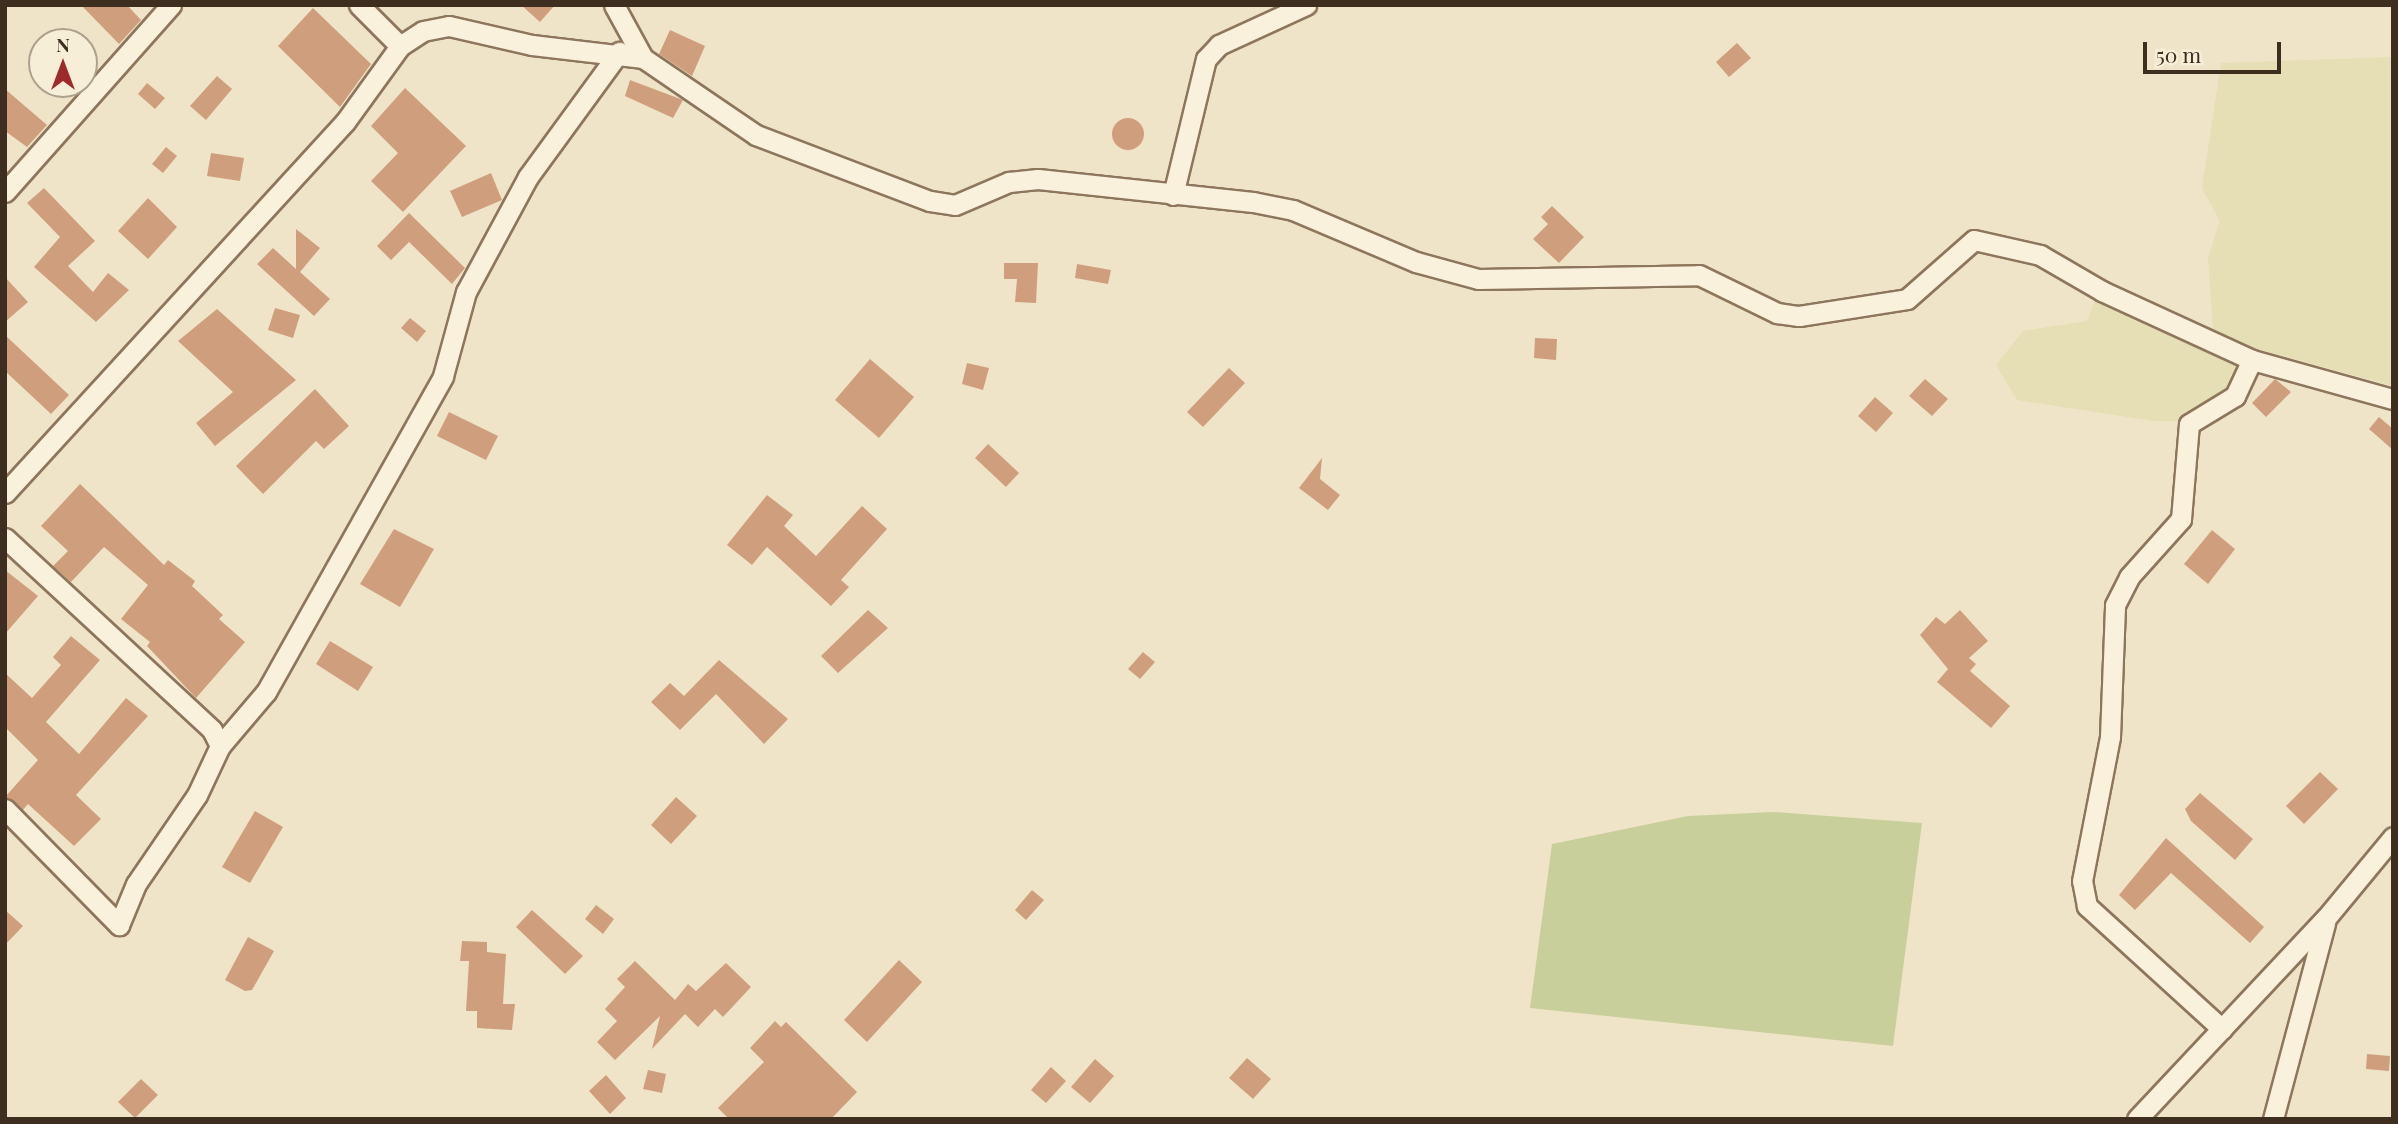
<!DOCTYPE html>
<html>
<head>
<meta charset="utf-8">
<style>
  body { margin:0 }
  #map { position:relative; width:2398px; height:1124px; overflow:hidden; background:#f0e4c8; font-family:"Playfair Display",serif }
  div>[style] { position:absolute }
  .farmland>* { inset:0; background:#e6deb5 }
  .green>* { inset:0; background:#c9cf9b }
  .building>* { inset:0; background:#cf9f7d }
  .round { border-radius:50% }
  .roads { filter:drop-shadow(2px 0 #8d765c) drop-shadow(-2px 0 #8d765c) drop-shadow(0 2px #8d765c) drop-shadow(0 -2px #8d765c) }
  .minor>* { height:19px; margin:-9.5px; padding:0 9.5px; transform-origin:9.5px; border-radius:9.5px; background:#faf1dc }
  span { translate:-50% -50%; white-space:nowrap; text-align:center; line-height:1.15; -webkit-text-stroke:5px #f7eed8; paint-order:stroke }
  .frame { position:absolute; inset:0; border:7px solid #3d2e20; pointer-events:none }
  .north { position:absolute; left:28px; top:28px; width:70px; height:70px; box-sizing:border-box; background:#f7eed8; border:2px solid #ada18e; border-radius:50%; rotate:0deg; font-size:19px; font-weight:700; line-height:28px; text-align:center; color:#3d2e20 }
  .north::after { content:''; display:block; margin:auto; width:24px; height:32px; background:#9e2a2b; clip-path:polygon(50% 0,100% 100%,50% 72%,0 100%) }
  .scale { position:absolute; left:2143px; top:42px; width:138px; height:32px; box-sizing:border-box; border:4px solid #3d2e20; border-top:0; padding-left:9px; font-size:21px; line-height:24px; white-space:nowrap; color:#3d2e20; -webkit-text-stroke:5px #f7eed8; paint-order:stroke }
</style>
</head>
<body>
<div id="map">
  <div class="farmland">
    <div style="clip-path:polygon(2393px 57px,2393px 386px,2254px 348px,2220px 422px,2153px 421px,2017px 400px,1996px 365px,2023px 331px,2087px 321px,2097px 295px,2213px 328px,2208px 258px,2220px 221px,2202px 188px,2221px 63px)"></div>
  </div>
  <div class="green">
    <div style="clip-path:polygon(1773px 812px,1922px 823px,1893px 1046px,1530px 1008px,1552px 844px,1688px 816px)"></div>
  </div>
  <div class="building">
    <div style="clip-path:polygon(81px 5px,127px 5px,141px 20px,119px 44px)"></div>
    <div style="clip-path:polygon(521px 5px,555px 5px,540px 22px)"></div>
    <div style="clip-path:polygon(313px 8px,371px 64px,340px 107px,278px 46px)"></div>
    <div style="clip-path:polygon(670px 30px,705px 46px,692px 76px,659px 54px)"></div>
    <div style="clip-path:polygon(1737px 43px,1751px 58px,1729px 77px,1716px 62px)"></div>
    <div style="clip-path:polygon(217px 76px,232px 89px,206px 120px,190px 106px)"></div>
    <div style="clip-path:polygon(630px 80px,683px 100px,673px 118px,625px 96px)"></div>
    <div style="clip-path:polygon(147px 83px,165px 98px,155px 109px,138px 94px)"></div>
    <div style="clip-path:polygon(405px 88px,466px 146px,403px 212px,371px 181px,398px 153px,371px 126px)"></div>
    <div style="clip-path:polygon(5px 89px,47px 125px,27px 147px,5px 131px)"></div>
    <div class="round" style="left:1112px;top:118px;width:32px;height:32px"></div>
    <div style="clip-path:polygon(166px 147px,177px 156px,163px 173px,152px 164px)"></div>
    <div style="clip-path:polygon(211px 153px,244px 158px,240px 181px,207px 176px)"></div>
    <div style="clip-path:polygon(491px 173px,502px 200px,462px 217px,450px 191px)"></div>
    <div style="clip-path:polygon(44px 188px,95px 241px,68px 266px,93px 292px,108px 273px,129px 290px,96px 322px,34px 267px,60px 237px,27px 203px)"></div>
    <div style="clip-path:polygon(148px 198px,177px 227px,148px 259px,118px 231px)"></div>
    <div style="clip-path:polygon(1552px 206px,1584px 237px,1559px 263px,1533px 239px,1548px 224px,1541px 217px)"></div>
    <div style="clip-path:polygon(409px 213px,465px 268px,452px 284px,409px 242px,391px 260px,377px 246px)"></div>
    <div style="clip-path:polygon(296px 229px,320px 248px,300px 272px,330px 299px,314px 316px,257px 264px,273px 248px,296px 269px)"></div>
    <div style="clip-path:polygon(1004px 263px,1038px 263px,1036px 303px,1015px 302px,1017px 279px,1004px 279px)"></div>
    <div style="clip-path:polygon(1077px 264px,1111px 270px,1108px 284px,1075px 278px)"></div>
    <div style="clip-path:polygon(5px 277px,28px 302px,5px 322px)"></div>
    <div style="clip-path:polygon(275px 308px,300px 315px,293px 338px,268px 330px)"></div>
    <div style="clip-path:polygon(217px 309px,296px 380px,215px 446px,196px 423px,233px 392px,178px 341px)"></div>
    <div style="clip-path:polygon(410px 318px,426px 331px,417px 342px,401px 328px)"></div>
    <div style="clip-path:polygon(5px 335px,69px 395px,51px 414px,5px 371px)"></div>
    <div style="clip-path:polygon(1535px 338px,1557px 339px,1556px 360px,1534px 358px)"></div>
    <div style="clip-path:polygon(870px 359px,914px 397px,879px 438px,835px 400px)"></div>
    <div style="clip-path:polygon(967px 363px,989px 368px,983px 390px,962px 384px)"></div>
    <div style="clip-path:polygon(1229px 368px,1245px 383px,1203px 427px,1187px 412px)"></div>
    <div style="clip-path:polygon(1925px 379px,1948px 399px,1932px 416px,1909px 396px)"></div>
    <div style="clip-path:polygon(2275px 379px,2291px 392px,2266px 417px,2252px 403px)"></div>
    <div style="clip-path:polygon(315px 389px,349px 426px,324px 449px,316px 441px,263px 494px,236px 466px)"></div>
    <div style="clip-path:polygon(1875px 397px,1893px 413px,1876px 432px,1858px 416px)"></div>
    <div style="clip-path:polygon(449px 412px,498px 436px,486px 460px,437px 436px)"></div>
    <div style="clip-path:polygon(2379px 417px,2393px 429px,2393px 450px,2369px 429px)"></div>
    <div style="clip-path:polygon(988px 444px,1019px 473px,1006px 487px,975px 458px)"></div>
    <div style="clip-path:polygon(1322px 458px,1320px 479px,1340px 495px,1328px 510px,1299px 488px)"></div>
    <div style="clip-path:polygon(80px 484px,164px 565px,168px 560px,195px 581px,192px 586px,223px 615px,219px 619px,245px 642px,196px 698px,147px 646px,150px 642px,121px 619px,148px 585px,104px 547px,71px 582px,53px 566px,68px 551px,41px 526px)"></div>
    <div style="clip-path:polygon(767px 495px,793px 515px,784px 526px,816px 556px,862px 506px,887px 529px,841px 580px,849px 587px,831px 606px,767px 547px,752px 565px,727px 545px)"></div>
    <div style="clip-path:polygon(394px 529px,434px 549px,400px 607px,360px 584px)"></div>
    <div style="clip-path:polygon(2212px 530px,2235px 549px,2208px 584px,2184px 564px)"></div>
    <div style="clip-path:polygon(5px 570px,38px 596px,5px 634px)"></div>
    <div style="clip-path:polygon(868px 610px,888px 628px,838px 673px,821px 656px)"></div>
    <div style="clip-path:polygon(1960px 610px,1988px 641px,1969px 658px,1976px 664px,1970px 671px,2010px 706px,1991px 728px,1937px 682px,1948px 669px,1920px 635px,1936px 617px,1945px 624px)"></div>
    <div style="clip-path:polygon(71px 636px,100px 660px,46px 722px,79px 754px,126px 698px,148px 716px,76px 795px,101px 819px,74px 846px,28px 804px,23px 810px,5px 797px,38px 760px,5px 727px,5px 673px,32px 698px,61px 665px,53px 657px)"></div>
    <div style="clip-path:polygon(330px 641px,373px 667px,358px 691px,316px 664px)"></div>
    <div style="clip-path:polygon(1143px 652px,1155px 662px,1140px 679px,1128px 669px)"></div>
    <div style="clip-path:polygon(719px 660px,788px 719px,764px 744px,716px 694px,680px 730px,651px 702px,670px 683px,684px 696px)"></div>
    <div style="clip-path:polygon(2320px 772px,2338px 789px,2304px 824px,2286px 806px)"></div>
    <div style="clip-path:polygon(2200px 793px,2253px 839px,2235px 860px,2191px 821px,2185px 809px)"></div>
    <div style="clip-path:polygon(676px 797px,697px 816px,671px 844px,651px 825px)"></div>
    <div style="clip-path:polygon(255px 811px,283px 827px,250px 883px,222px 867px)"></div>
    <div style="clip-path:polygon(2166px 838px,2264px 927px,2250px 943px,2171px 873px,2135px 910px,2119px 895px)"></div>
    <div style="clip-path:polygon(1032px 890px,1044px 900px,1026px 920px,1015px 910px)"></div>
    <div style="clip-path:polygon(596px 905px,614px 919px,603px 934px,585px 919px)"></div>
    <div style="clip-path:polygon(5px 910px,23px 926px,5px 945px)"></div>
    <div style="clip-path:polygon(532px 910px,583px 956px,565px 974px,516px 927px)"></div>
    <div style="clip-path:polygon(248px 937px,274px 951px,252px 990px,245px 991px,225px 980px)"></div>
    <div style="clip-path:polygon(462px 941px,487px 942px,487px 952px,506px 954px,503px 1004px,515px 1004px,512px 1030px,477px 1028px,477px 1011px,466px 1011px,469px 961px,460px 961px)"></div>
    <div style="clip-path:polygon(899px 960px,922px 982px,867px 1042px,844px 1020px)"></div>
    <div style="clip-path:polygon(635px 961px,675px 1000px,688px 984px,696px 991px,726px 963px,751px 987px,723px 1017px,715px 1009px,698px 1027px,685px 1014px,652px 1049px,660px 1016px,615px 1060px,597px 1042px,617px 1021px,605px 1009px,625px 987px,617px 979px)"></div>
    <div style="clip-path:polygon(775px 1021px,781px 1027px,786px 1022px,857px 1092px,831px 1119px,729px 1119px,718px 1108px,764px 1062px,750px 1048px)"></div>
    <div style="clip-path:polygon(2367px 1054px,2390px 1056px,2389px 1071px,2366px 1069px)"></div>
    <div style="clip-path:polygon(1247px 1058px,1271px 1079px,1253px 1099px,1229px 1078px)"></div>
    <div style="clip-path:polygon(1095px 1059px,1114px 1076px,1090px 1103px,1071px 1087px)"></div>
    <div style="clip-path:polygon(1051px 1067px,1066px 1081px,1046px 1103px,1031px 1090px)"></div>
    <div style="clip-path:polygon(648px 1070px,666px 1074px,662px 1093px,643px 1089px)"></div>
    <div style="clip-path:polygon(606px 1075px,626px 1098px,610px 1114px,589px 1091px)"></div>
    <div style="clip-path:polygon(141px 1079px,158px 1095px,135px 1118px,118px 1102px)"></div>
  </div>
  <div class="roads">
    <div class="minor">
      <div style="left:359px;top:5px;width:58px;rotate:45deg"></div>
      <div style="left:614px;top:5px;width:60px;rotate:61.3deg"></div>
      <div style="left:5px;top:192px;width:250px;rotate:-48.4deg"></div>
      <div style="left:1173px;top:195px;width:140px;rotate:-76.4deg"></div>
      <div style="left:1206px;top:59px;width:19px;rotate:-47deg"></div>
      <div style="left:1219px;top:45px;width:96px;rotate:-24.7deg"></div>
      <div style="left:5px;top:493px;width:503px;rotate:-47.5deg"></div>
      <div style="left:345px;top:122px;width:94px;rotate:-54.1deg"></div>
      <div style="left:400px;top:46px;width:27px;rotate:-33deg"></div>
      <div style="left:423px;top:31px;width:26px;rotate:-11deg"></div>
      <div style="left:449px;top:26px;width:85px;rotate:12.9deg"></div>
      <div style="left:532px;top:45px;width:112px;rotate:6.7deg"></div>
      <div style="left:643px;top:58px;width:137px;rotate:34.3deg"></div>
      <div style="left:756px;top:135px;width:186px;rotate:20.8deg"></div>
      <div style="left:930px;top:201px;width:25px;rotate:9deg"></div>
      <div style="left:955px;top:205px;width:59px;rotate:-23.1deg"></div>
      <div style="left:1009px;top:182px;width:29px;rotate:-6deg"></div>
      <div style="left:1038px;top:179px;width:216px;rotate:6.1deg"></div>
      <div style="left:1253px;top:202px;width:41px;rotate:11.3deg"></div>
      <div style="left:1293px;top:210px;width:134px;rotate:22.9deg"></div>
      <div style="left:1416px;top:262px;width:64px;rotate:15.3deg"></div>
      <div style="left:1478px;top:279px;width:221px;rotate:-1deg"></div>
      <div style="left:1699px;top:275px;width:87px;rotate:26deg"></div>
      <div style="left:1777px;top:313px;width:22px;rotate:8deg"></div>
      <div style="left:1799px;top:316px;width:109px;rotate:-8.9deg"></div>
      <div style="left:1907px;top:299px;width:89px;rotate:-41.4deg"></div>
      <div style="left:1974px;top:240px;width:68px;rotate:12.8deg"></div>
      <div style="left:2040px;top:255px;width:72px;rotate:30.1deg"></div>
      <div style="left:2102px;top:291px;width:165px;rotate:24.7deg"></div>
      <div style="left:2252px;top:360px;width:146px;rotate:15.5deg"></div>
      <div style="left:5px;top:538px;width:282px;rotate:42.8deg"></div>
      <div style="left:212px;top:730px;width:18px;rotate:63deg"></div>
      <div style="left:5px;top:809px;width:163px;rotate:45.5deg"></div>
      <div style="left:119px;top:925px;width:44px;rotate:-67.5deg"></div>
      <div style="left:136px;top:884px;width:108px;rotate:-55.6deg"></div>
      <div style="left:197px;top:795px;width:54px;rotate:-64.9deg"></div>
      <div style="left:220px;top:746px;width:71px;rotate:-49.6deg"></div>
      <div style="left:266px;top:692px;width:362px;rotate:-60.7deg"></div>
      <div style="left:443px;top:376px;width:87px;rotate:-74.7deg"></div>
      <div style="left:466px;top:292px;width:131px;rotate:-61.7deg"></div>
      <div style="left:528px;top:177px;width:155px;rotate:-53.9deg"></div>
      <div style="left:2222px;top:1029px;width:183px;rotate:-137.7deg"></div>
      <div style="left:2087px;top:906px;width:25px;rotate:-101deg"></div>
      <div style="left:2082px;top:881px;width:147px;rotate:-79deg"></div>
      <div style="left:2110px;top:737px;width:132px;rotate:-87.8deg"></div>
      <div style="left:2115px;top:605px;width:31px;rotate:-63deg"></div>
      <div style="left:2129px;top:577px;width:78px;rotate:-48.1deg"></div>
      <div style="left:2181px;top:519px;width:95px;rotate:-85.2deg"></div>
      <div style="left:2189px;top:424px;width:54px;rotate:-31.3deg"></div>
      <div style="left:2235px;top:396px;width:40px;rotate:-65deg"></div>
      <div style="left:2137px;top:1119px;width:276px;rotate:-46.8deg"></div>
      <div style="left:2326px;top:918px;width:105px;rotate:-50.4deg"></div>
      <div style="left:2273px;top:1119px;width:203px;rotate:-75.1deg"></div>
    </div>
  </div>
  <div class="frame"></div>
  <div class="north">N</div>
  <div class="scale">50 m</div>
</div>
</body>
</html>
